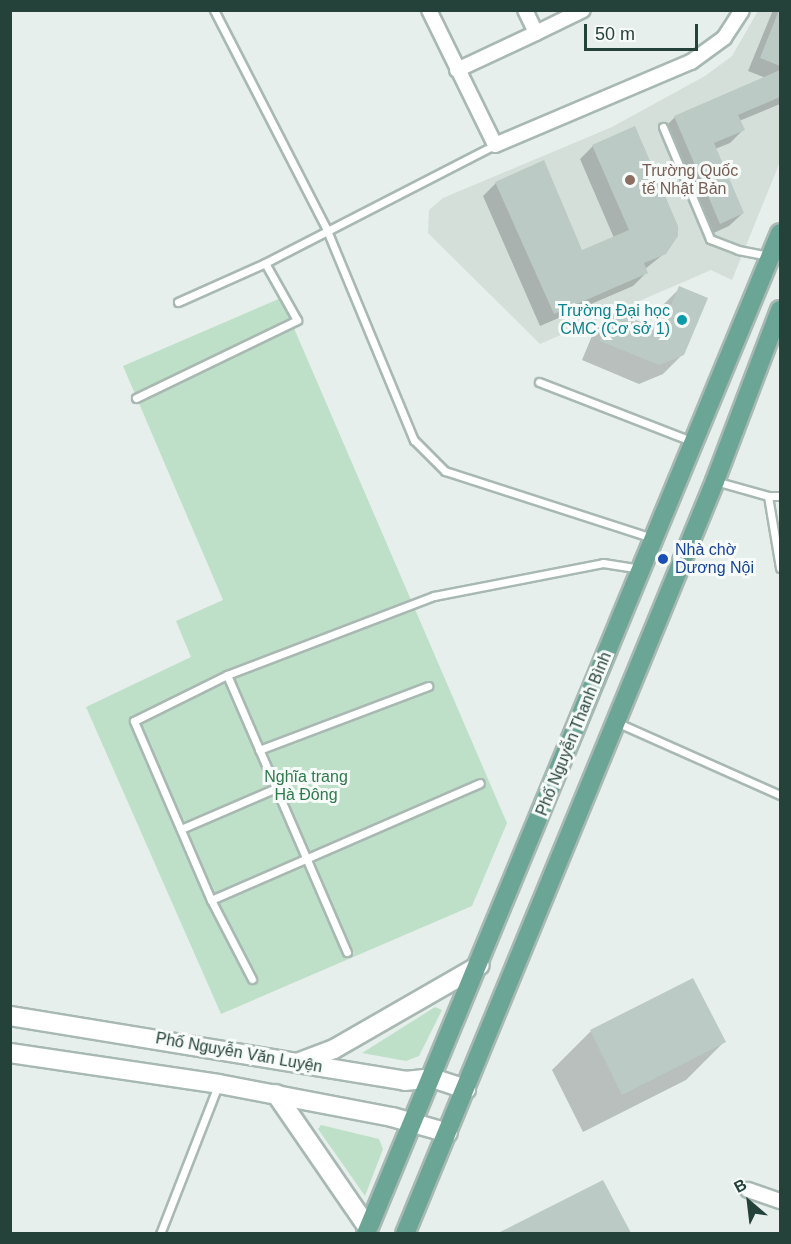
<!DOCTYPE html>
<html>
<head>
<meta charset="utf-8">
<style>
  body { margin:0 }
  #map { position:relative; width:791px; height:1244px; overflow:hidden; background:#e6efeb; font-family:Helvetica,sans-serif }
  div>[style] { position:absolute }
  .built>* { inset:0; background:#d4dfda }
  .green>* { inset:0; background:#bfe0c8 }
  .shadow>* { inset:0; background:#0003 }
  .building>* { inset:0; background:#bbcac4 }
  .roads { filter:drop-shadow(2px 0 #a8b8b2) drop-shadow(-2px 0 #a8b8b2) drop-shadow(0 2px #a8b8b2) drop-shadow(0 -2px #a8b8b2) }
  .lane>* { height:7px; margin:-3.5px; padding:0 3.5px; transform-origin:3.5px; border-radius:3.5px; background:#fff }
  .street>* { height:14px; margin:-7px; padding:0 7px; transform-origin:7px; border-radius:7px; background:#fff }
  .secondary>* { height:18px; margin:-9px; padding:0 9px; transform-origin:9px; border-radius:9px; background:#fff }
  .primary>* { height:18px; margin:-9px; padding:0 9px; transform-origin:9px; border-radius:9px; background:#6aa596 }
  .dots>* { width:16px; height:16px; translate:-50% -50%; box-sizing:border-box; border:3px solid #f7fbf9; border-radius:50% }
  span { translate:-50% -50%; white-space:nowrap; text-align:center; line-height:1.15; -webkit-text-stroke:6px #f7fbf9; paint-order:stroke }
  .education-label { font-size:16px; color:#785e54 }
  .left { translate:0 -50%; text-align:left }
  .culture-label { font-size:16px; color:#0d838f }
  .right { translate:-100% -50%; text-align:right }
  .transit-label { font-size:16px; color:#164399 }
  .street-label { font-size:16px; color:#24423a }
  .park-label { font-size:16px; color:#2d7a4b }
  .frame { position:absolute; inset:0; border:12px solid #24423a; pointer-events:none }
  .north { position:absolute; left:719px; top:1172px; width:60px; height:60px; -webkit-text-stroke:4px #f7fbf9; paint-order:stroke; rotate:332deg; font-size:16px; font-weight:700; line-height:24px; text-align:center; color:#24423a }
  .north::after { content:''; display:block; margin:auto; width:21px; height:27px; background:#24423a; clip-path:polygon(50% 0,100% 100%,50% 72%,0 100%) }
  .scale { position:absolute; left:584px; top:24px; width:114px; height:27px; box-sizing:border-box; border:3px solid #24423a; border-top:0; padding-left:8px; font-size:18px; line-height:21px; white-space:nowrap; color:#24423a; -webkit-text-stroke:4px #f7fbf9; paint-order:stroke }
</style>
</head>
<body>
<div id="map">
  <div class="built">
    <div style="clip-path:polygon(758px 11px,780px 11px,780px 162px,732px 280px,711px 270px,540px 344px,428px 233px,429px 210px,443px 198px,612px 127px,705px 76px,732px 56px)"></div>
  </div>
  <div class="green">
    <div style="clip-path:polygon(281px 298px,507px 823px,472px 906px,221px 1014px,86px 707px,191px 657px,176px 621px,223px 600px,123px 366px)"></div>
    <div style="clip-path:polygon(435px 1007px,442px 1010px,419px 1056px,406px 1061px,362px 1053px)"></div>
    <div style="clip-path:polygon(321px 1125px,379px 1139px,383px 1149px,365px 1196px,318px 1129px)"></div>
  </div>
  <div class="shadow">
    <div style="clip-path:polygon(773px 10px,780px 10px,780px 104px,739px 121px,743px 130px,730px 143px,715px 149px,743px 213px,729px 226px,707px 236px,662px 130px,675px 117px,766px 78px,748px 71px)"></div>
    <div style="clip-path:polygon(593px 146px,665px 253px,645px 269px,646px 273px,633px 286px,540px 326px,483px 196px,496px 183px,582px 252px,614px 238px,580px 159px)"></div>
    <div style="clip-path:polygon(680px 288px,683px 354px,663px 374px,639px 384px,582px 360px,594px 331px,613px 312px,652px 328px,661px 307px)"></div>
    <div style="clip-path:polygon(591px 1031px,724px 1042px,686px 1080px,583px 1132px,552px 1070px)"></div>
    <div style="clip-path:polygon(603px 1182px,630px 1234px,502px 1234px)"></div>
  </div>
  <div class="building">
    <div style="clip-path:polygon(779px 10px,780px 10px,780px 66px,760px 58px)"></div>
    <div style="clip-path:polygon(780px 70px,780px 97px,738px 115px,745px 130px,714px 143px,744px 213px,720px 224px,674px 116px)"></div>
    <div style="clip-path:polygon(635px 126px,678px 226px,678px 236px,666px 254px,644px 263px,648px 273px,554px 314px,495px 182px,544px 160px,582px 250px,629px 230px,592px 145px)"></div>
    <div style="clip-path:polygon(679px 286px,708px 298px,684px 355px,659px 365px,600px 341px,613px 311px,661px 330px)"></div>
    <div style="clip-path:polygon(693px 978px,726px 1042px,622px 1095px,590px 1030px)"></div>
    <div style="clip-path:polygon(603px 1180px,631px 1233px,498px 1233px)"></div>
  </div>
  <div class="roads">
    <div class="lane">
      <div style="left:214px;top:10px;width:245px;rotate:62.8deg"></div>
      <div style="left:326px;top:228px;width:230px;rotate:67.5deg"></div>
      <div style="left:414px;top:440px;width:44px;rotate:45deg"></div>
      <div style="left:445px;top:471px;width:218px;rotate:17.9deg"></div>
      <div style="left:663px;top:127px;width:121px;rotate:67.2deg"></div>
      <div style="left:710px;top:239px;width:30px;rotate:21deg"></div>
      <div style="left:738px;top:250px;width:33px;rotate:11deg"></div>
      <div style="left:178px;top:302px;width:95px;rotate:-24.1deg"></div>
      <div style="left:265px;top:263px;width:259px;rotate:-27.2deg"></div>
      <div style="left:539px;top:382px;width:166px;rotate:21.2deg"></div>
      <div style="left:136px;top:398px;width:179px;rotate:-25.8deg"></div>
      <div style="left:297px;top:320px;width:65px;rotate:-119.3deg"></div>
      <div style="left:715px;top:481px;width:55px;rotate:15.8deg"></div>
      <div style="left:768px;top:496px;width:12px"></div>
      <div style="left:768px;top:496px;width:73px;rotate:80.5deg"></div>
      <div style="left:227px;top:675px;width:222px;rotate:-20.9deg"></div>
      <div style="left:434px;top:596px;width:172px;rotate:-11deg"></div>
      <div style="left:603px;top:563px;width:37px;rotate:9deg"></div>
      <div style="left:616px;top:722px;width:180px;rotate:24deg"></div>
      <div style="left:259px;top:750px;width:181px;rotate:-20.7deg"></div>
      <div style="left:181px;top:829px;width:103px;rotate:-23.3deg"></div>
      <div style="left:211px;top:900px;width:293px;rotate:-23.5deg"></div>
      <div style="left:252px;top:979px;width:89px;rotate:-117.4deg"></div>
      <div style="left:211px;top:900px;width:195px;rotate:-113.3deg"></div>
      <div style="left:134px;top:721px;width:104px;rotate:-26.3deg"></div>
      <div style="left:227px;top:675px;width:302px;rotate:66.6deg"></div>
      <div style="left:160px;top:1234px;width:160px;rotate:-68.7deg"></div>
    </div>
    <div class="street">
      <div style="left:429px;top:10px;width:150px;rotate:63.9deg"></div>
      <div style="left:495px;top:145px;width:213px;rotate:-23deg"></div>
      <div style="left:691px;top:62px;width:41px;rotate:-36deg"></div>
      <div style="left:724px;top:38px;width:33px;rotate:-57deg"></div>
      <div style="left:525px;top:10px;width:25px;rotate:64deg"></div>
      <div style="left:536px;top:33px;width:52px;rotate:-26.1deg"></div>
      <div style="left:457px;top:70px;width:87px;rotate:-25.1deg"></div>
      <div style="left:748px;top:1190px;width:34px;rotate:19deg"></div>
    </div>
    <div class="secondary">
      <div style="left:10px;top:1016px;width:400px;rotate:9.3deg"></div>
      <div style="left:405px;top:1081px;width:27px;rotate:-6deg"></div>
      <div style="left:432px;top:1078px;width:36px;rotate:18deg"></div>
      <div style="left:10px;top:1053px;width:211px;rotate:8.4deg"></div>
      <div style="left:219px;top:1084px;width:176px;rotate:10.8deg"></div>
      <div style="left:392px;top:1117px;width:58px;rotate:15.9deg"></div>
      <div style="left:300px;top:1062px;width:36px;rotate:-21deg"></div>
      <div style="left:334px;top:1049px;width:168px;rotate:-29.9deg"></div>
      <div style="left:276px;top:1094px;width:163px;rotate:55.5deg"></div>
    </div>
    <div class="primary">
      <div style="left:366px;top:1234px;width:1083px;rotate:-67.53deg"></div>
      <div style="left:405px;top:1234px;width:814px;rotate:-67.62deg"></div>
      <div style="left:715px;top:481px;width:183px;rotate:-69.2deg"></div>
    </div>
  </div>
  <div class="dots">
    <div style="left:630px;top:180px;background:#8d6e63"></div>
    <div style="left:682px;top:320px;background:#0f9aa8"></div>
    <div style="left:663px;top:559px;background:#1a4fb4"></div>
  </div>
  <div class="education-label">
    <span class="left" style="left:642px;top:180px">Trường Quốc<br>tế Nhật Bản</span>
  </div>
  <div class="culture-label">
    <span class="right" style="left:670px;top:320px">Trường Đại học<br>CMC (Cơ sở 1)</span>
  </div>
  <div class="transit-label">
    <span class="left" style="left:675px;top:559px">Nhà chờ<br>Dương Nội</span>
  </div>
  <div class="street-label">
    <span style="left:574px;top:734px;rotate:-68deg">Phố Nguyễn Thanh Bình</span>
    <span style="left:239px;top:1053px;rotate:10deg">Phố Nguyễn Văn Luyện</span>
  </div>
  <div class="park-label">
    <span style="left:306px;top:786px">Nghĩa trang<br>Hà Đông</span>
  </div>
  <div class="frame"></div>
  <div class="north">B</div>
  <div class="scale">50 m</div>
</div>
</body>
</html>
